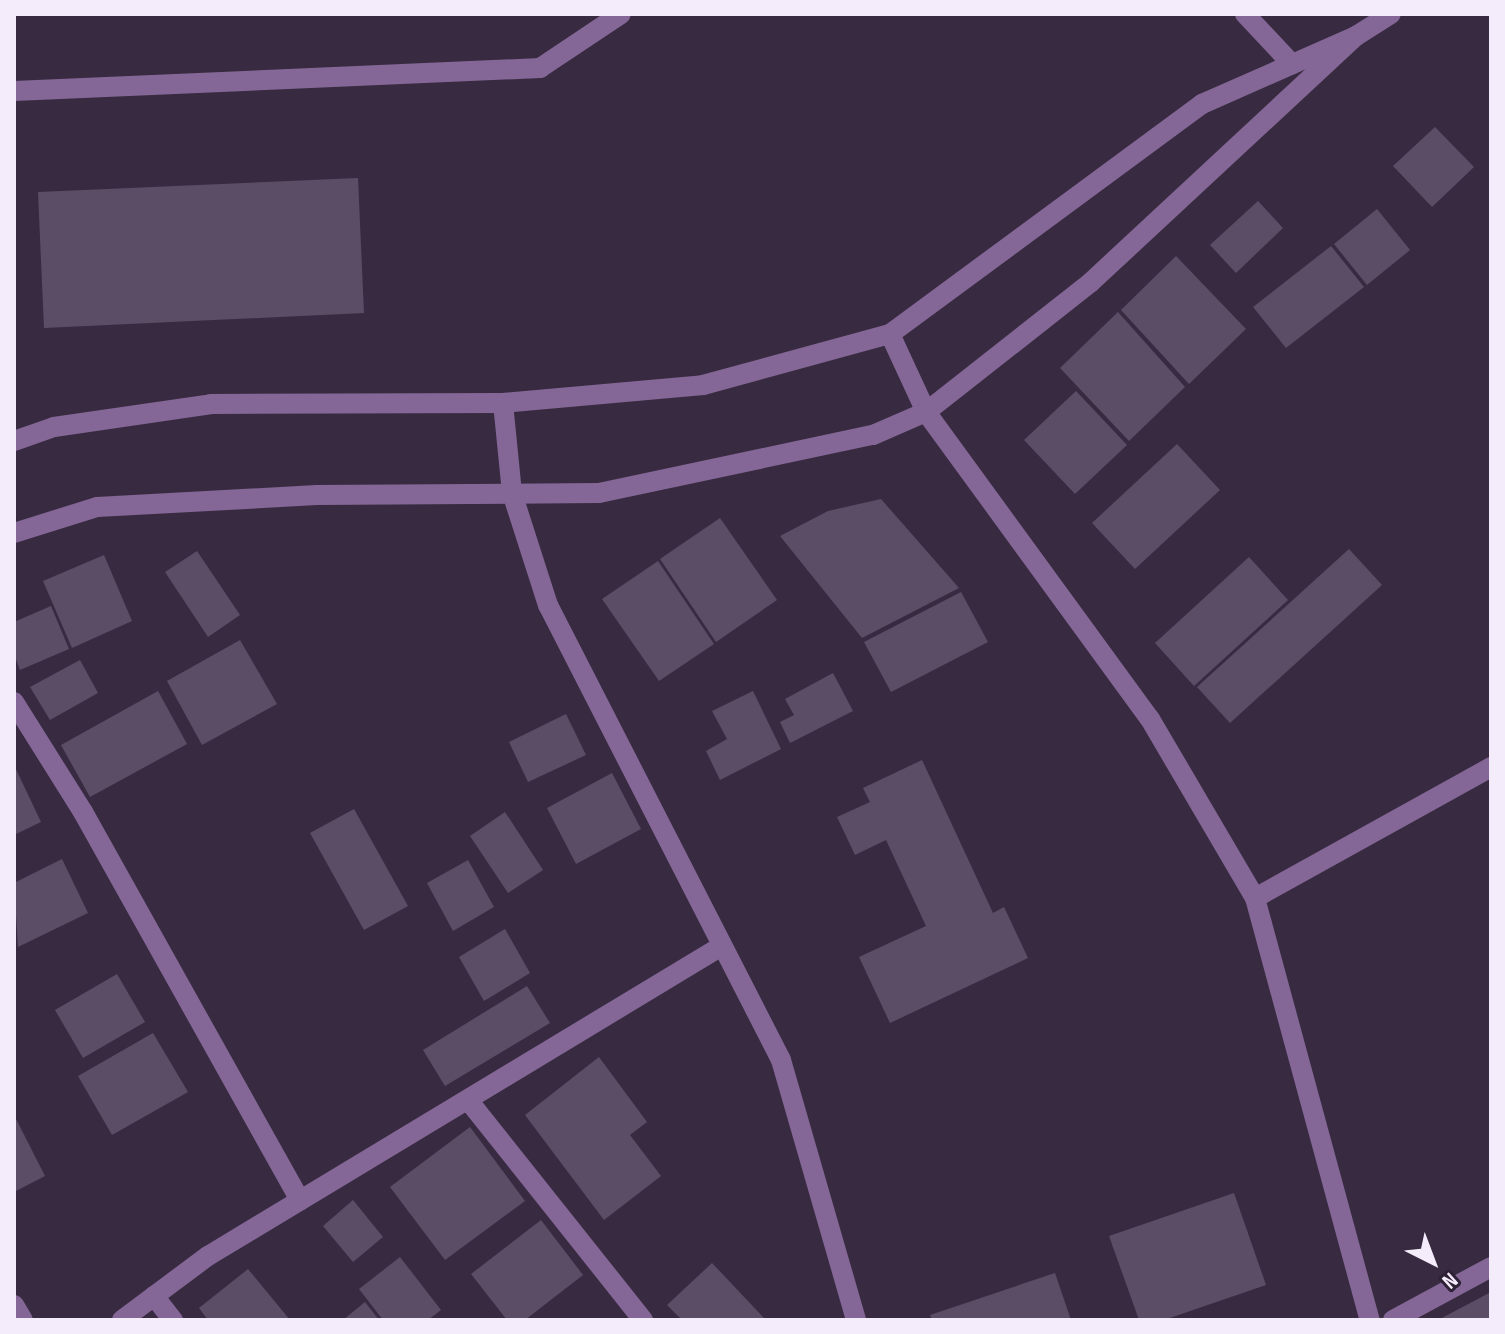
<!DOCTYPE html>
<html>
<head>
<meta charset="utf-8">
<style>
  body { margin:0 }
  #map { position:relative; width:1505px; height:1334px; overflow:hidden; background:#382b41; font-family:"Sofia Sans Condensed",sans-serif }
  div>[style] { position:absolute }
  .building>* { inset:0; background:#5b4d65 }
  .minor>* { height:20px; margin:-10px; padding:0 10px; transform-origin:10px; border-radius:10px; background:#846796 }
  span { translate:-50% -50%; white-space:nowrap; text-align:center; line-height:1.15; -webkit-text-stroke:7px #2e2136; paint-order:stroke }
  .frame { position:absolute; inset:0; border:16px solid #f5ecfb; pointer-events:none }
  .north { position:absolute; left:1393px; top:1222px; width:80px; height:80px; -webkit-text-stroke:6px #2e2136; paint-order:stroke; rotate:138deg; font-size:22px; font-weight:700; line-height:32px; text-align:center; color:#f5ecfb }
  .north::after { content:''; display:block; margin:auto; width:28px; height:36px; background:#f5ecfb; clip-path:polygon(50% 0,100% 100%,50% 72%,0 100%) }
</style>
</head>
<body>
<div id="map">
  <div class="building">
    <div style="clip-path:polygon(1435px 127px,1474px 167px,1432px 207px,1393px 166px)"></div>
    <div style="clip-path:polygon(358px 178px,364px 313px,44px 328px,38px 192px)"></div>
    <div style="clip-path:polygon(1258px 201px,1283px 228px,1236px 273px,1210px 245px)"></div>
    <div style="clip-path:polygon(1377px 209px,1410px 250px,1367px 285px,1334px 244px)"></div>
    <div style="clip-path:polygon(1331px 246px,1364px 287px,1286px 348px,1253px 307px)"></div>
    <div style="clip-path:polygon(1176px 256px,1246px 329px,1189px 384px,1121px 310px)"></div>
    <div style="clip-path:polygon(1118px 312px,1185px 387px,1129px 441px,1060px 368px)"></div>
    <div style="clip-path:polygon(1076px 391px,1127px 445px,1075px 494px,1024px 440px)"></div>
    <div style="clip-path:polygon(1177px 444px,1220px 490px,1135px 569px,1092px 523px)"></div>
    <div style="clip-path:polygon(881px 499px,959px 588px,862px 638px,780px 536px,828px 511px)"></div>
    <div style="clip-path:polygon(720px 518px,777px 600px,716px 642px,660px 559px)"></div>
    <div style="clip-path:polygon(1349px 549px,1382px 585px,1230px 723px,1197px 687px)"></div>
    <div style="clip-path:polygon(197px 551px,240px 615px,208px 637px,165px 572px)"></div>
    <div style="clip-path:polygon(104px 555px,132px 621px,72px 648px,43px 581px)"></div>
    <div style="clip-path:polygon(1249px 557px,1288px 600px,1194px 686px,1155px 643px)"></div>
    <div style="clip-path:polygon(658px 561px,714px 644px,659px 681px,602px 599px)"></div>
    <div style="clip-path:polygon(961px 592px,988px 642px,891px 692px,864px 642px)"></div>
    <div style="clip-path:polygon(51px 606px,69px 649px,20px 670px,14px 654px,14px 622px)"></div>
    <div style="clip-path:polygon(240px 640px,277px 704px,202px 745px,167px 681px)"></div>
    <div style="clip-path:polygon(80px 660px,98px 693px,50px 720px,30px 687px)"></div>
    <div style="clip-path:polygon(833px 673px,853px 711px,790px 743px,780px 722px,794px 715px,785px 699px)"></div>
    <div style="clip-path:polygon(158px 691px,187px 744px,90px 797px,61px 745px)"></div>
    <div style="clip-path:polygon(753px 691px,781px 749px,720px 780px,706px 751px,727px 739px,712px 711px)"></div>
    <div style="clip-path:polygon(566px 714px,586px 755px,528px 782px,509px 742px)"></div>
    <div style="clip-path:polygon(922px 760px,993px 913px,1004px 907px,1028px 958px,890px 1023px,859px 957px,926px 926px,886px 840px,855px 855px,837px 817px,870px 802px,863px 788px)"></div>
    <div style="clip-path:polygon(14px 765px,41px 822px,14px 835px)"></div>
    <div style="clip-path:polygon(612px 773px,641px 829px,576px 864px,547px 808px)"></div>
    <div style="clip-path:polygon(354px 809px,408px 906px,364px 930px,310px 833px)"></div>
    <div style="clip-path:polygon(505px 812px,543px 870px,508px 893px,470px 836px)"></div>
    <div style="clip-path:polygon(62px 859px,88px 913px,18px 947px,14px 883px)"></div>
    <div style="clip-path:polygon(468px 860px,494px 907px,453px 931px,427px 883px)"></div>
    <div style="clip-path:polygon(505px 929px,530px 973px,484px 1001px,459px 957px)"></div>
    <div style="clip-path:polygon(117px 974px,145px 1022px,83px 1058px,55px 1010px)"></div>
    <div style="clip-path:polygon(527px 986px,550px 1023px,445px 1086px,423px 1050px)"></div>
    <div style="clip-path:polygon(153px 1033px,188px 1092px,112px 1135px,78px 1076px)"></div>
    <div style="clip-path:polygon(599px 1057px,647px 1122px,630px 1135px,661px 1176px,604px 1220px,525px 1115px)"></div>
    <div style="clip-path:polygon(14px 1115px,45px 1176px,14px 1192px)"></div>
    <div style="clip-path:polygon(470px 1127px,525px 1201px,445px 1260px,390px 1187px)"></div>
    <div style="clip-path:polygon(1234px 1193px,1266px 1285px,1164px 1320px,1139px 1320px,1109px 1236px)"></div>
    <div style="clip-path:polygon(353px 1200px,383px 1237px,353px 1262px,323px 1226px)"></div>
    <div style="clip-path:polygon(541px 1220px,583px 1275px,525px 1320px,507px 1320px,471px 1274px)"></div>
    <div style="clip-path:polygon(400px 1257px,441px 1310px,428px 1320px,383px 1320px,359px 1289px)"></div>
    <div style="clip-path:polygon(712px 1263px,766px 1320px,682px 1320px,667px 1305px)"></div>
    <div style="clip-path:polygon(248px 1269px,290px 1320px,208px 1320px,199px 1308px)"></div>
    <div style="clip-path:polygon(1055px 1273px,1071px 1320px,932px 1320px,930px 1315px)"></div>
    <div style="clip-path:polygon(1491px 1292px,1491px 1320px,1438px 1320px)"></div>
    <div style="clip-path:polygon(365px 1302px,379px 1320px,343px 1320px)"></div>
  </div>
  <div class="minor">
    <div style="left:1245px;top:14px;width:69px;rotate:46.8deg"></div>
    <div style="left:14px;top:91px;width:527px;rotate:-2.5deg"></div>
    <div style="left:540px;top:68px;width:97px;rotate:-33.7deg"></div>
    <div style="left:890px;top:334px;width:86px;rotate:65.2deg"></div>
    <div style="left:926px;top:412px;width:380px;rotate:53.9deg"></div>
    <div style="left:1150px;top:719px;width:208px;rotate:59.6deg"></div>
    <div style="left:1255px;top:898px;width:437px;rotate:74.8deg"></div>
    <div style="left:503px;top:403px;width:90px;rotate:84.3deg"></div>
    <div style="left:512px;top:493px;width:118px;rotate:72.2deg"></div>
    <div style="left:548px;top:605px;width:511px;rotate:62.88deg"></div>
    <div style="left:781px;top:1060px;width:271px;rotate:73.9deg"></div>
    <div style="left:14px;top:441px;width:42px;rotate:-19.3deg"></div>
    <div style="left:54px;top:427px;width:159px;rotate:-8.3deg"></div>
    <div style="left:211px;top:404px;width:292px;rotate:-0.2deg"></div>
    <div style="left:503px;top:403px;width:201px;rotate:-5.1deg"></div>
    <div style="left:703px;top:385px;width:194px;rotate:-15.3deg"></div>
    <div style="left:890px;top:334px;width:388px;rotate:-36.4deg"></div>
    <div style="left:1202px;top:104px;width:168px;rotate:-23.8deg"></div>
    <div style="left:1356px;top:36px;width:41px;rotate:-32.2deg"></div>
    <div style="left:14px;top:533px;width:87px;rotate:-17.4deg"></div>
    <div style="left:97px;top:507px;width:220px;rotate:-3.1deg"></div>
    <div style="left:317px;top:495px;width:282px;rotate:-0.4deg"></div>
    <div style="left:599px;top:493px;width:280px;rotate:-12deg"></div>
    <div style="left:873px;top:435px;width:58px;rotate:-23.5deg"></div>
    <div style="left:926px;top:412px;width:209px;rotate:-38.2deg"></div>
    <div style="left:1090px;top:283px;width:363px;rotate:-42.9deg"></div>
    <div style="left:14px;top:702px;width:130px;rotate:57.9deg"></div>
    <div style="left:83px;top:812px;width:445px;rotate:60.8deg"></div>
    <div style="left:1255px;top:898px;width:270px;rotate:-29deg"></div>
    <div style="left:468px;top:1100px;width:281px;rotate:51.5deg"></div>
    <div style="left:154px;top:1296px;width:31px;rotate:52deg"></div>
    <div style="left:14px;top:1305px;width:17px;rotate:59deg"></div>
    <div style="left:122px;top:1320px;width:107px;rotate:-36.7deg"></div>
    <div style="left:208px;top:1256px;width:598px;rotate:-31.11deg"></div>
    <div style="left:1393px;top:1320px;width:111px;rotate:-28.4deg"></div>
  </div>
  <div class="frame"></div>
  <div class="north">N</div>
</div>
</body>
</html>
